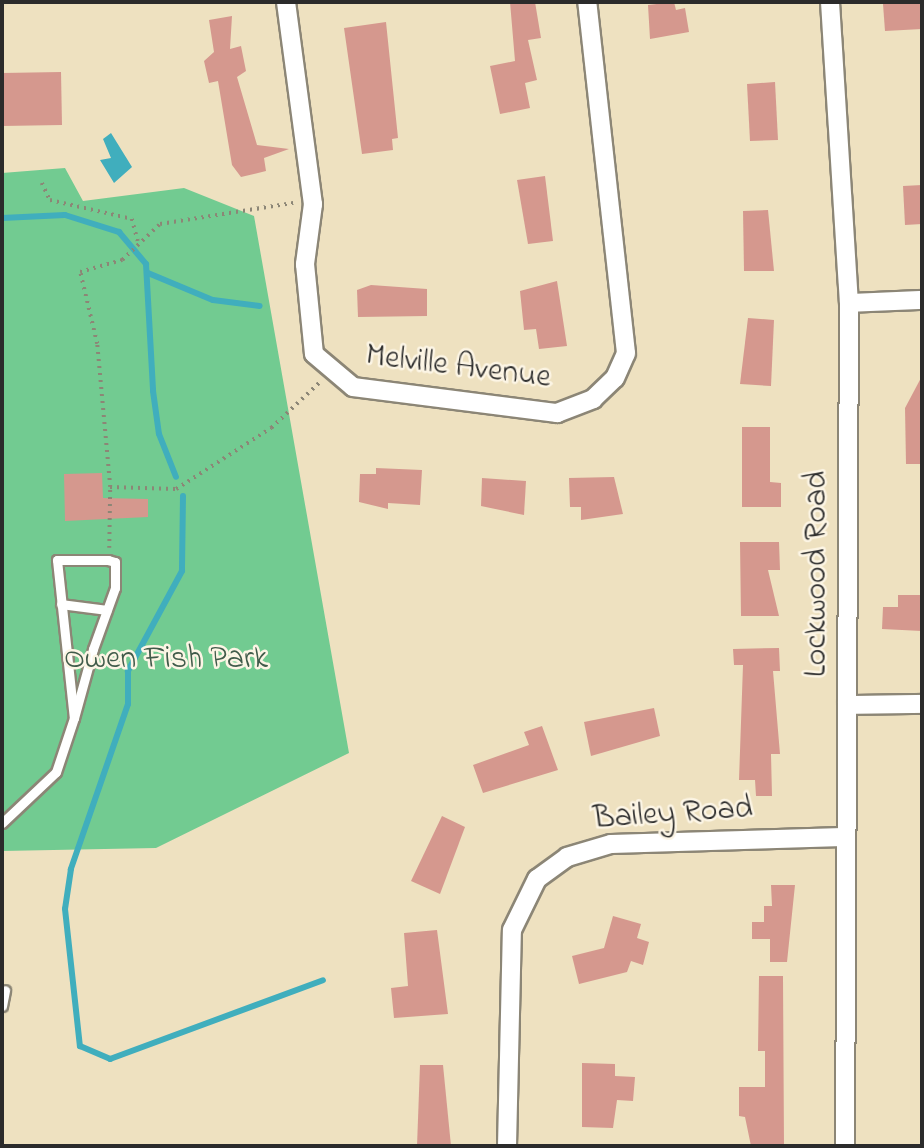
<!DOCTYPE html>
<html>
<head>
<meta charset="utf-8">
<style>
  body { margin:0 }
  #map { position:relative; width:924px; height:1148px; overflow:hidden; background:#eee1c0; font-family:"Indie Flower",sans-serif }
  div>[style] { position:absolute }
  .green>* { inset:0; background:#72cb91 }
  .water>* { inset:0; background:#40aebd }
  .stream>* { height:6px; margin:-3px; padding:0 3px; transform-origin:3px; border-radius:3px; background:#40aebd }
  .building>* { inset:0; background:#d5988e }
  .path>* { height:3.5px; margin-top:-1.75px; transform-origin:0; background:repeating-linear-gradient(90deg,#8c8676 0 2px,transparent 0 7px) }
  .roads { filter:drop-shadow(2px 0 #8c8676) drop-shadow(-2px 0 #8c8676) drop-shadow(0 2px #8c8676) drop-shadow(0 -2px #8c8676) }
  .lane>* { height:9px; margin:-4.5px; padding:0 4.5px; transform-origin:4.5px; border-radius:4.5px; background:#fff }
  .street>* { height:18px; margin:-9px; padding:0 9px; transform-origin:9px; border-radius:9px; background:#fff }
  span { translate:-50% -50%; white-space:nowrap; text-align:center; line-height:1.15; -webkit-text-stroke:5px #fcf5e5; paint-order:stroke }
  .street-label { font-size:32px; color:#2b2b2b }
  .park-label { font-size:32px; color:#405b4a }
  .frame { position:absolute; inset:0; border:4px solid #2b2b2b; pointer-events:none }
</style>
</head>
<body>
<div id="map">
  <div class="green">
    <div style="clip-path:polygon(65px 168px,83px 201px,184px 188px,254px 216px,349px 753px,156px 848px,2px 851px,2px 173px)"></div>
  </div>
  <div class="water">
    <div style="clip-path:polygon(111px 133px,132px 167px,114px 183px,100px 160px,111px 158px,103px 139px)"></div>
  </div>
  <div class="stream">
    <div style="left:2px;top:218px;width:63px;rotate:-2.7deg"></div>
    <div style="left:65px;top:215px;width:57px;rotate:17.5deg"></div>
    <div style="left:119px;top:232px;width:42px;rotate:49.8deg"></div>
    <div style="left:146px;top:264px;width:127px;rotate:86.8deg"></div>
    <div style="left:153px;top:391px;width:43px;rotate:82.1deg"></div>
    <div style="left:159px;top:434px;width:46px;rotate:68.4deg"></div>
    <div style="left:148px;top:273px;width:70px;rotate:22.6deg"></div>
    <div style="left:213px;top:300px;width:47px;rotate:7.3deg"></div>
    <div style="left:183px;top:496px;width:75px;rotate:90.8deg"></div>
    <div style="left:182px;top:571px;width:114px;rotate:118.4deg"></div>
    <div style="left:128px;top:671px;width:33px;rotate:90deg"></div>
    <div style="left:128px;top:704px;width:175px;rotate:109.1deg"></div>
    <div style="left:71px;top:869px;width:40px;rotate:98.5deg"></div>
    <div style="left:65px;top:909px;width:138px;rotate:83.8deg"></div>
    <div style="left:80px;top:1046px;width:33px;rotate:23deg"></div>
    <div style="left:110px;top:1059px;width:227px;rotate:-20.3deg"></div>
  </div>
  <div class="building">
    <div style="clip-path:polygon(510px 2px,535px 2px,541px 38px,528px 40px,537px 80px,525px 83px,530px 108px,500px 114px,490px 66px,515px 61px)"></div>
    <div style="clip-path:polygon(674px 2px,676px 10px,685px 8px,689px 32px,650px 39px,648px 5px)"></div>
    <div style="clip-path:polygon(920px 2px,922px 29px,885px 31px,883px 4px)"></div>
    <div style="clip-path:polygon(232px 16px,230px 49px,241px 46px,246px 71px,237px 77px,257px 145px,289px 149px,264px 158px,266px 171px,241px 177px,232px 165px,218px 81px,209px 83px,204px 61px,214px 52px,209px 20px)"></div>
    <div style="clip-path:polygon(386px 22px,398px 138px,392px 139px,393px 150px,362px 154px,344px 28px)"></div>
    <div style="clip-path:polygon(61px 72px,62px 125px,2px 126px,2px 73px)"></div>
    <div style="clip-path:polygon(775px 82px,778px 140px,750px 141px,747px 84px)"></div>
    <div style="clip-path:polygon(545px 176px,553px 241px,528px 244px,517px 180px)"></div>
    <div style="clip-path:polygon(922px 185px,922px 224px,905px 225px,903px 186px)"></div>
    <div style="clip-path:polygon(768px 210px,774px 271px,744px 271px,743px 211px)"></div>
    <div style="clip-path:polygon(557px 281px,567px 346px,539px 349px,536px 329px,524px 330px,520px 291px)"></div>
    <div style="clip-path:polygon(371px 285px,427px 289px,427px 316px,358px 317px,357px 290px)"></div>
    <div style="clip-path:polygon(748px 318px,774px 320px,771px 386px,740px 384px)"></div>
    <div style="clip-path:polygon(922px 376px,922px 464px,906px 464px,905px 408px)"></div>
    <div style="clip-path:polygon(742px 427px,770px 427px,770px 482px,781px 483px,781px 507px,742px 507px)"></div>
    <div style="clip-path:polygon(376px 468px,422px 470px,420px 505px,388px 503px,388px 509px,359px 502px,360px 474px,376px 474px)"></div>
    <div style="clip-path:polygon(102px 473px,103px 498px,148px 499px,148px 517px,65px 521px,64px 474px)"></div>
    <div style="clip-path:polygon(614px 477px,623px 514px,581px 520px,581px 507px,570px 507px,569px 478px)"></div>
    <div style="clip-path:polygon(482px 478px,526px 481px,524px 515px,481px 506px)"></div>
    <div style="clip-path:polygon(740px 542px,779px 542px,780px 570px,768px 570px,779px 616px,741px 616px)"></div>
    <div style="clip-path:polygon(898px 595px,922px 595px,922px 631px,882px 629px,883px 607px,898px 607px)"></div>
    <div style="clip-path:polygon(779px 648px,780px 671px,773px 671px,780px 754px,771px 754px,772px 796px,756px 796px,755px 780px,739px 780px,743px 665px,734px 665px,733px 649px)"></div>
    <div style="clip-path:polygon(654px 708px,660px 736px,591px 756px,584px 722px)"></div>
    <div style="clip-path:polygon(542px 726px,558px 770px,483px 793px,473px 765px,529px 745px,524px 732px)"></div>
    <div style="clip-path:polygon(442px 816px,465px 827px,440px 894px,411px 881px)"></div>
    <div style="clip-path:polygon(771px 885px,795px 885px,787px 962px,770px 962px,770px 939px,752px 939px,752px 922px,764px 922px,764px 906px,772px 906px)"></div>
    <div style="clip-path:polygon(613px 916px,641px 924px,637px 938px,649px 942px,643px 965px,631px 961px,627px 972px,579px 984px,572px 956px,604px 948px)"></div>
    <div style="clip-path:polygon(437px 930px,448px 1014px,394px 1018px,391px 988px,408px 986px,404px 933px)"></div>
    <div style="clip-path:polygon(759px 976px,783px 976px,784px 1146px,751px 1146px,745px 1117px,739px 1116px,739px 1087px,765px 1087px,765px 1051px,758px 1051px)"></div>
    <div style="clip-path:polygon(582px 1063px,615px 1064px,615px 1076px,635px 1077px,633px 1101px,617px 1100px,613px 1128px,582px 1127px)"></div>
    <div style="clip-path:polygon(420px 1065px,443px 1065px,451px 1146px,417px 1146px)"></div>
  </div>
  <div class="path">
    <div style="left:42px;top:183px;width:19px;rotate:65deg"></div>
    <div style="left:50px;top:200px;width:84px;rotate:13deg"></div>
    <div style="left:132px;top:219px;width:23px;rotate:75deg"></div>
    <div style="left:110px;top:487px;width:144px;rotate:-95.2deg"></div>
    <div style="left:97px;top:344px;width:74px;rotate:-103.3deg"></div>
    <div style="left:80px;top:272px;width:44px;rotate:-15.9deg"></div>
    <div style="left:122px;top:260px;width:52px;rotate:-43.5deg"></div>
    <div style="left:160px;top:224px;width:135px;rotate:-9deg"></div>
    <div style="left:109px;top:548px;width:61px;rotate:-89.1deg"></div>
    <div style="left:110px;top:487px;width:66px;rotate:1.7deg"></div>
    <div style="left:176px;top:489px;width:113px;rotate:-32.7deg"></div>
    <div style="left:271px;top:428px;width:67px;rotate:-43.2deg"></div>
  </div>
  <div class="roads">
    <div class="lane">
      <div style="left:61px;top:604px;width:46px;rotate:7.4deg"></div>
      <div style="left:2px;top:823px;width:74px;rotate:-43.4deg"></div>
      <div style="left:56px;top:772px;width:57px;rotate:-71.6deg"></div>
      <div style="left:74px;top:718px;width:72px;rotate:-74.6deg"></div>
      <div style="left:93px;top:649px;width:65px;rotate:-70.2deg"></div>
      <div style="left:115px;top:588px;width:26px;rotate:-90deg"></div>
      <div style="left:115px;top:562px;width:7px;rotate:-164deg"></div>
      <div style="left:108px;top:560px;width:51px;rotate:180deg"></div>
      <div style="left:57px;top:560px;width:159px;rotate:83.9deg"></div>
      <div style="left:2px;top:1006px;width:16px;rotate:-79deg"></div>
    </div>
    <div class="street">
      <div style="left:286px;top:2px;width:204px;rotate:82.4deg"></div>
      <div style="left:313px;top:204px;width:61px;rotate:97.6deg"></div>
      <div style="left:305px;top:264px;width:90px;rotate:84.3deg"></div>
      <div style="left:314px;top:354px;width:51px;rotate:40.2deg"></div>
      <div style="left:353px;top:387px;width:206px;rotate:7.3deg"></div>
      <div style="left:557px;top:413px;width:39px;rotate:-21deg"></div>
      <div style="left:593px;top:399px;width:30px;rotate:-44deg"></div>
      <div style="left:615px;top:378px;width:27px;rotate:-66deg"></div>
      <div style="left:626px;top:353px;width:353px;rotate:-96.3deg"></div>
      <div style="left:830px;top:2px;width:302px;rotate:86.4deg"></div>
      <div style="left:849px;top:303px;width:843px;rotate:90.27deg"></div>
      <div style="left:849px;top:303px;width:73px;rotate:-2.4deg"></div>
      <div style="left:847px;top:705px;width:75px;rotate:-0.8deg"></div>
      <div style="left:507px;top:1146px;width:216px;rotate:-88.7deg"></div>
      <div style="left:512px;top:930px;width:57px;rotate:-63.9deg"></div>
      <div style="left:537px;top:879px;width:37px;rotate:-36deg"></div>
      <div style="left:567px;top:857px;width:46px;rotate:-16.5deg"></div>
      <div style="left:611px;top:844px;width:232px;rotate:-1.7deg"></div>
    </div>
  </div>
  <div class="street-label">
    <span style="left:458px;top:368px;rotate:7deg">Melville Avenue</span>
    <span style="left:818px;top:574px;rotate:-90deg">Lockwood Road</span>
    <span style="left:673px;top:815px;rotate:-4deg">Bailey Road</span>
  </div>
  <div class="park-label">
    <span style="left:166px;top:660px">Owen Fish Park</span>
  </div>
  <div class="frame"></div>
</div>
</body>
</html>
